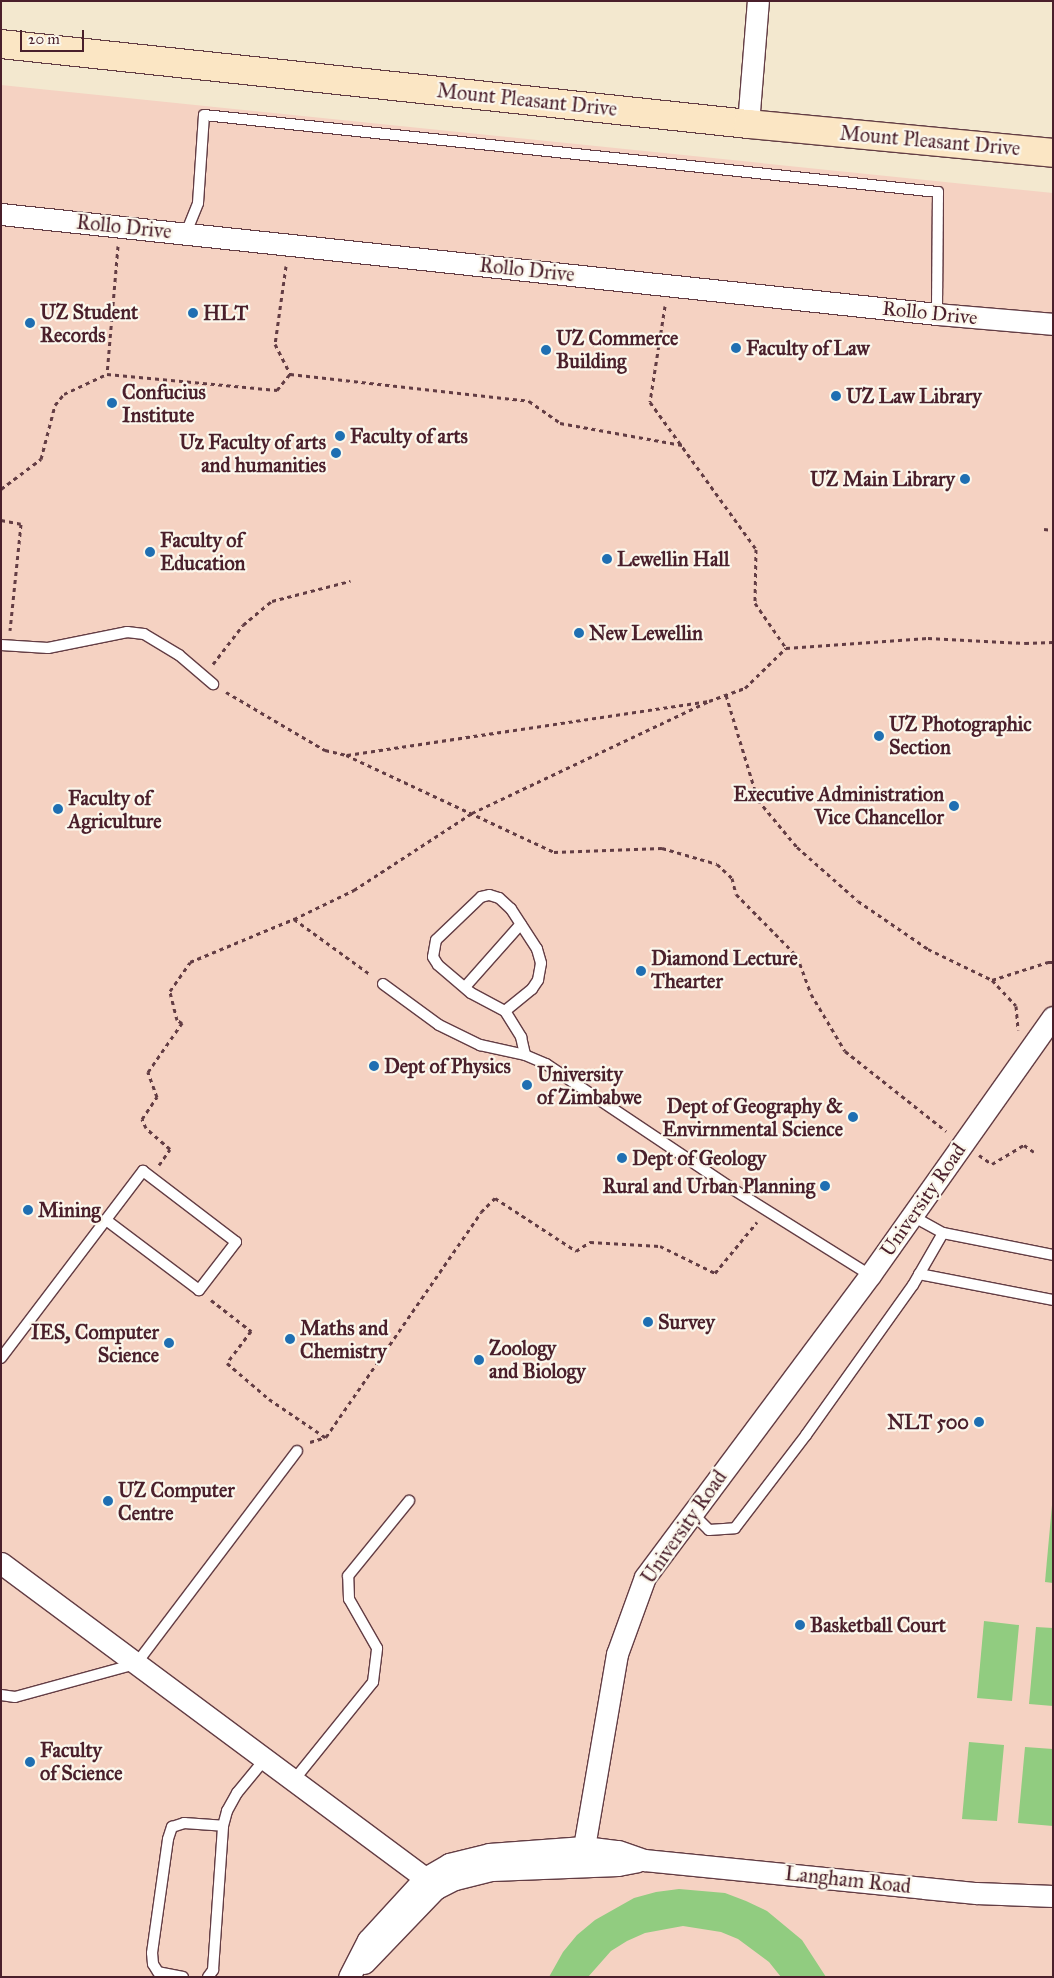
<!DOCTYPE html>
<html>
<head>
<meta charset="utf-8">
<style>
  body { margin:0 }
  #map { position:relative; width:1054px; height:1978px; overflow:hidden; background:#f3e8cf; font-family:"IM FELL Great Primer",serif }
  div>[style] { position:absolute }
  .built>* { inset:0; background:#f5d2c2 }
  .green>* { inset:0; background:#91cc80 }
  .path>* { height:3px; margin-top:-1.5px; transform-origin:0; background:repeating-linear-gradient(90deg,#633d44 0 4px,transparent 0 8px) }
  .roads { filter:drop-shadow(1px 0 #633d44) drop-shadow(-1px 0 #633d44) drop-shadow(0 1px #633d44) drop-shadow(0 -1px #633d44) }
  .lane>* { height:10px; margin:-5px; padding:0 5px; transform-origin:5px; border-radius:5px; background:#fff }
  .street>* { height:21px; margin:-10.5px; padding:0 10.5px; transform-origin:10.5px; border-radius:10.5px; background:#fff }
  .secondary>* { height:28px; margin:-14px; padding:0 14px; transform-origin:14px; border-radius:14px; background:#fbe6c4 }
  .dots>* { width:14px; height:14px; translate:-50% -50%; box-sizing:border-box; border:2px solid #fbf7ec; border-radius:50% }
  span { translate:-50% -50%; white-space:nowrap; text-align:center; line-height:1.15; -webkit-text-stroke:4.5px #fbf7ec; paint-order:stroke }
  .street-label { font-size:20px; color:#4a1f2b }
  .poi-label { font-size:20px; color:#4a1f2b; font-weight:700 }
  .left { translate:0 -50%; text-align:left }
  .right { translate:-100% -50%; text-align:right }
  .frame { position:absolute; inset:0; border:2px solid #4a1f2b; pointer-events:none }
  .scale { position:absolute; left:20px; top:30px; width:64px; height:22px; box-sizing:border-box; border:2px solid #4a1f2b; border-top:0; padding-left:6px; font-size:15px; line-height:18px; white-space:nowrap; color:#4a1f2b; -webkit-text-stroke:4px #fbf7ec; paint-order:stroke }
</style>
</head>
<body>
<div id="map">
  <div class="built">
    <div style="clip-path:polygon(1px 85px,1053px 193px,1053px 1977px,1px 1977px)"></div>
  </div>
  <div class="green">
    <div style="clip-path:polygon(1052px 1505px,1053px 1505px,1053px 1583px,1045px 1582px)"></div>
    <div style="clip-path:polygon(984px 1621px,1019px 1625px,1012px 1701px,977px 1698px)"></div>
    <div style="clip-path:polygon(1036px 1627px,1053px 1628px,1053px 1706px,1029px 1704px)"></div>
    <div style="clip-path:polygon(969px 1742px,1004px 1745px,997px 1821px,962px 1819px)"></div>
    <div style="clip-path:polygon(1025px 1747px,1053px 1749px,1053px 1826px,1018px 1823px)"></div>
    <div style="clip-path:polygon(679px 1889px,725px 1893px,746px 1901px,767px 1911px,802px 1940px,826px 1977px,781px 1977px,769px 1962px,738px 1939px,721px 1932px,683px 1926px,645px 1933px,627px 1941px,611px 1951px,588px 1977px,549px 1977px,563px 1952px,577px 1935px,595px 1920px,634px 1898px,656px 1892px)"></div>
  </div>
  <div class="path">
    <div style="left:118px;top:246px;width:128px;rotate:94.9deg"></div>
    <div style="left:107px;top:374px;width:171px;rotate:5.4deg"></div>
    <div style="left:277px;top:390px;width:21px;rotate:-51deg"></div>
    <div style="left:286px;top:266px;width:79px;rotate:98deg"></div>
    <div style="left:275px;top:344px;width:34px;rotate:63deg"></div>
    <div style="left:290px;top:374px;width:241px;rotate:6.4deg"></div>
    <div style="left:529px;top:401px;width:38px;rotate:35deg"></div>
    <div style="left:560px;top:423px;width:124px;rotate:10.2deg"></div>
    <div style="left:665px;top:306px;width:97px;rotate:98.9deg"></div>
    <div style="left:650px;top:402px;width:181px;rotate:54.2deg"></div>
    <div style="left:756px;top:549px;width:54px;rotate:91.1deg"></div>
    <div style="left:755px;top:603px;width:55px;rotate:55.4deg"></div>
    <div style="left:1px;top:489px;width:50px;rotate:-36.9deg"></div>
    <div style="left:41px;top:459px;width:56px;rotate:-75.5deg"></div>
    <div style="left:55px;top:405px;width:14px;rotate:-51deg"></div>
    <div style="left:64px;top:394px;width:47px;rotate:-24.9deg"></div>
    <div style="left:1px;top:520px;width:20px;rotate:11deg"></div>
    <div style="left:21px;top:524px;width:107px;rotate:95.9deg"></div>
    <div style="left:1044px;top:529px;width:9px;rotate:6deg"></div>
    <div style="left:213px;top:664px;width:49px;rotate:-52.4deg"></div>
    <div style="left:243px;top:625px;width:38px;rotate:-40deg"></div>
    <div style="left:272px;top:601px;width:81px;rotate:-14.4deg"></div>
    <div style="left:226px;top:692px;width:115px;rotate:30.4deg"></div>
    <div style="left:325px;top:750px;width:22px;rotate:13deg"></div>
    <div style="left:346px;top:755px;width:230px;rotate:25deg"></div>
    <div style="left:554px;top:852px;width:108px;rotate:-2.1deg"></div>
    <div style="left:662px;top:848px;width:57px;rotate:16.2deg"></div>
    <div style="left:717px;top:864px;width:21px;rotate:43deg"></div>
    <div style="left:732px;top:878px;width:16px;rotate:76deg"></div>
    <div style="left:736px;top:894px;width:87px;rotate:45.5deg"></div>
    <div style="left:797px;top:956px;width:40px;rotate:69.8deg"></div>
    <div style="left:811px;top:994px;width:66px;rotate:59.2deg"></div>
    <div style="left:845px;top:1051px;width:129px;rotate:38.4deg"></div>
    <div style="left:726px;top:695px;width:110px;rotate:73.1deg"></div>
    <div style="left:758px;top:800px;width:61px;rotate:50.3deg"></div>
    <div style="left:797px;top:847px;width:81px;rotate:41.5deg"></div>
    <div style="left:858px;top:901px;width:85px;rotate:34.4deg"></div>
    <div style="left:928px;top:949px;width:71px;rotate:25.8deg"></div>
    <div style="left:992px;top:980px;width:59px;rotate:-17.8deg"></div>
    <div style="left:1048px;top:962px;width:5px"></div>
    <div style="left:347px;top:755px;width:366px;rotate:-8.5deg"></div>
    <div style="left:709px;top:701px;width:38px;rotate:-20deg"></div>
    <div style="left:745px;top:688px;width:57px;rotate:-44.3deg"></div>
    <div style="left:786px;top:648px;width:142px;rotate:-4deg"></div>
    <div style="left:928px;top:638px;width:97px;rotate:3deg"></div>
    <div style="left:1025px;top:643px;width:28px;rotate:-2deg"></div>
    <div style="left:294px;top:919px;width:95px;rotate:36deg"></div>
    <div style="left:992px;top:980px;width:35px;rotate:47deg"></div>
    <div style="left:1016px;top:1006px;width:24px;rotate:85deg"></div>
    <div style="left:979px;top:1155px;width:16px;rotate:35deg"></div>
    <div style="left:992px;top:1164px;width:37px;rotate:-31deg"></div>
    <div style="left:1024px;top:1145px;width:12px;rotate:35deg"></div>
    <div style="left:159px;top:1165px;width:19px;rotate:-55deg"></div>
    <div style="left:170px;top:1149px;width:32px;rotate:-139deg"></div>
    <div style="left:146px;top:1128px;width:10px;rotate:-114deg"></div>
    <div style="left:142px;top:1119px;width:27px;rotate:-56deg"></div>
    <div style="left:157px;top:1097px;width:27px;rotate:-110deg"></div>
    <div style="left:148px;top:1072px;width:60px;rotate:-55.2deg"></div>
    <div style="left:182px;top:1023px;width:6px;rotate:-149deg"></div>
    <div style="left:177px;top:1020px;width:30px;rotate:-104deg"></div>
    <div style="left:170px;top:991px;width:35px;rotate:-55deg"></div>
    <div style="left:190px;top:962px;width:113px;rotate:-22.5deg"></div>
    <div style="left:294px;top:919px;width:67px;rotate:-25.8deg"></div>
    <div style="left:354px;top:890px;width:141px;rotate:-33.1deg"></div>
    <div style="left:472px;top:813px;width:262px;rotate:-25.3deg"></div>
    <div style="left:211px;top:1300px;width:51px;rotate:37.8deg"></div>
    <div style="left:251px;top:1331px;width:40px;rotate:127deg"></div>
    <div style="left:227px;top:1363px;width:55px;rotate:40.6deg"></div>
    <div style="left:269px;top:1399px;width:68px;rotate:34.2deg"></div>
    <div style="left:310px;top:1442px;width:17px;rotate:-17deg"></div>
    <div style="left:326px;top:1437px;width:273px;rotate:-55.4deg"></div>
    <div style="left:481px;top:1212px;width:20px;rotate:-45deg"></div>
    <div style="left:495px;top:1198px;width:97px;rotate:33.2deg"></div>
    <div style="left:576px;top:1251px;width:17px;rotate:-33deg"></div>
    <div style="left:590px;top:1242px;width:70px;rotate:3.3deg"></div>
    <div style="left:660px;top:1246px;width:61px;rotate:26.1deg"></div>
    <div style="left:715px;top:1273px;width:66px;rotate:-50.5deg"></div>
  </div>
  <div class="roads">
    <div class="lane">
      <div style="left:186px;top:233px;width:32px;rotate:-68deg"></div>
      <div style="left:198px;top:203px;width:88px;rotate:-86.1deg"></div>
      <div style="left:204px;top:115px;width:738px;rotate:5.99deg"></div>
      <div style="left:938px;top:192px;width:122px;rotate:90.5deg"></div>
      <div style="left:1px;top:645px;width:47px;rotate:3.7deg"></div>
      <div style="left:48px;top:648px;width:81px;rotate:-11.4deg"></div>
      <div style="left:127px;top:632px;width:17px;rotate:7deg"></div>
      <div style="left:144px;top:634px;width:41px;rotate:31deg"></div>
      <div style="left:179px;top:655px;width:45px;rotate:40.5deg"></div>
      <div style="left:383px;top:984px;width:69px;rotate:36.2deg"></div>
      <div style="left:439px;top:1025px;width:46px;rotate:26deg"></div>
      <div style="left:480px;top:1045px;width:46px;rotate:12.5deg"></div>
      <div style="left:525px;top:1055px;width:23px;rotate:23deg"></div>
      <div style="left:546px;top:1064px;width:226px;rotate:33.8deg"></div>
      <div style="left:734px;top:1190px;width:160px;rotate:32deg"></div>
      <div style="left:465px;top:987px;width:84px;rotate:-48.4deg"></div>
      <div style="left:505px;top:1011px;width:35px;rotate:-39deg"></div>
      <div style="left:532px;top:989px;width:11px;rotate:-56deg"></div>
      <div style="left:538px;top:980px;width:17px;rotate:-80deg"></div>
      <div style="left:541px;top:963px;width:15px;rotate:-106deg"></div>
      <div style="left:537px;top:949px;width:48px;rotate:-123deg"></div>
      <div style="left:511px;top:909px;width:16px;rotate:-137deg"></div>
      <div style="left:499px;top:898px;width:10px;rotate:-163deg"></div>
      <div style="left:489px;top:895px;width:8px;rotate:166deg"></div>
      <div style="left:481px;top:897px;width:62px;rotate:136.3deg"></div>
      <div style="left:436px;top:940px;width:17px;rotate:100deg"></div>
      <div style="left:433px;top:957px;width:9px;rotate:58deg"></div>
      <div style="left:438px;top:965px;width:43px;rotate:40.3deg"></div>
      <div style="left:471px;top:993px;width:38px;rotate:28deg"></div>
      <div style="left:505px;top:1011px;width:31px;rotate:58deg"></div>
      <div style="left:521px;top:1037px;width:18px;rotate:77deg"></div>
      <div style="left:943px;top:1233px;width:112px;rotate:11.3deg"></div>
      <div style="left:919px;top:1274px;width:136px;rotate:11deg"></div>
      <div style="left:1px;top:1358px;width:235px;rotate:-52.8deg"></div>
      <div style="left:143px;top:1171px;width:117px;rotate:37.4deg"></div>
      <div style="left:236px;top:1242px;width:61px;rotate:127.6deg"></div>
      <div style="left:199px;top:1290px;width:116px;rotate:-143deg"></div>
      <div style="left:692px;top:1513px;width:24px;rotate:45deg"></div>
      <div style="left:709px;top:1530px;width:26px;rotate:-4deg"></div>
      <div style="left:735px;top:1528px;width:117px;rotate:-52.6deg"></div>
      <div style="left:806px;top:1435px;width:184px;rotate:-54.5deg"></div>
      <div style="left:913px;top:1285px;width:60px;rotate:-60deg"></div>
      <div style="left:943px;top:1233px;width:35px;rotate:-151deg"></div>
      <div style="left:1px;top:1695px;width:14px;rotate:8deg"></div>
      <div style="left:15px;top:1697px;width:125px;rotate:-15.3deg"></div>
      <div style="left:136px;top:1664px;width:267px;rotate:-52.9deg"></div>
      <div style="left:294px;top:1780px;width:126px;rotate:-51.1deg"></div>
      <div style="left:373px;top:1682px;width:34px;rotate:-83deg"></div>
      <div style="left:377px;top:1648px;width:56px;rotate:-119.7deg"></div>
      <div style="left:349px;top:1599px;width:23px;rotate:-92deg"></div>
      <div style="left:348px;top:1576px;width:97px;rotate:-50.9deg"></div>
      <div style="left:183px;top:1977px;width:25px;rotate:-169deg"></div>
      <div style="left:158px;top:1972px;width:9px;rotate:-122deg"></div>
      <div style="left:153px;top:1964px;width:11px;rotate:-95deg"></div>
      <div style="left:152px;top:1953px;width:115px;rotate:-82deg"></div>
      <div style="left:168px;top:1839px;width:13px;rotate:-72deg"></div>
      <div style="left:172px;top:1827px;width:13px;rotate:-18deg"></div>
      <div style="left:184px;top:1823px;width:39px;rotate:4deg"></div>
      <div style="left:208px;top:1977px;width:9px;rotate:-54deg"></div>
      <div style="left:213px;top:1970px;width:144px;rotate:-86deg"></div>
      <div style="left:223px;top:1826px;width:16px;rotate:-75deg"></div>
      <div style="left:227px;top:1811px;width:21px;rotate:-61deg"></div>
      <div style="left:237px;top:1793px;width:44px;rotate:-50.5deg"></div>
    </div>
    <div class="street">
      <div style="left:748px;top:124px;width:123px;rotate:-85.4deg"></div>
      <div style="left:1px;top:214px;width:941px;rotate:6.1deg"></div>
      <div style="left:937px;top:314px;width:116px;rotate:4.9deg"></div>
      <div style="left:1px;top:1563px;width:528px;rotate:36.61deg"></div>
      <div style="left:425px;top:1878px;width:15px;rotate:48deg"></div>
      <div style="left:584px;top:1865px;width:18px;rotate:-90deg"></div>
      <div style="left:584px;top:1847px;width:196px;rotate:-80.3deg"></div>
      <div style="left:617px;top:1654px;width:82px;rotate:-70deg"></div>
      <div style="left:645px;top:1577px;width:377px;rotate:-53.3deg"></div>
      <div style="left:870px;top:1275px;width:316px;rotate:-54.7deg"></div>
      <div style="left:364px;top:1963px;width:103px;rotate:-46.2deg"></div>
      <div style="left:435px;top:1889px;width:22px;rotate:-27deg"></div>
      <div style="left:455px;top:1879px;width:38px;rotate:-14deg"></div>
      <div style="left:492px;top:1870px;width:126px;rotate:-2.3deg"></div>
      <div style="left:618px;top:1865px;width:20px;rotate:-11deg"></div>
      <div style="left:349px;top:1977px;width:42px;rotate:-62.8deg"></div>
      <div style="left:368px;top:1940px;width:84px;rotate:-47.4deg"></div>
      <div style="left:425px;top:1878px;width:28px;rotate:-30deg"></div>
      <div style="left:449px;top:1864px;width:41px;rotate:-14deg"></div>
      <div style="left:489px;top:1854px;width:95px;rotate:-4.2deg"></div>
      <div style="left:584px;top:1847px;width:34px;rotate:7deg"></div>
      <div style="left:618px;top:1851px;width:28px;rotate:19deg"></div>
      <div style="left:644px;top:1860px;width:334px;rotate:5.7deg"></div>
      <div style="left:976px;top:1893px;width:77px;rotate:2.2deg"></div>
    </div>
    <div class="secondary">
      <div style="left:1px;top:44px;width:751px;rotate:6.11deg"></div>
      <div style="left:748px;top:124px;width:306px;rotate:5.4deg"></div>
    </div>
  </div>
  <div class="dots">
    <div style="left:193px;top:313px;background:#1f6fb2"></div>
    <div style="left:30px;top:323px;background:#1f6fb2"></div>
    <div style="left:736px;top:348px;background:#1f6fb2"></div>
    <div style="left:546px;top:350px;background:#1f6fb2"></div>
    <div style="left:836px;top:396px;background:#1f6fb2"></div>
    <div style="left:112px;top:403px;background:#1f6fb2"></div>
    <div style="left:340px;top:436px;background:#1f6fb2"></div>
    <div style="left:336px;top:453px;background:#1f6fb2"></div>
    <div style="left:965px;top:479px;background:#1f6fb2"></div>
    <div style="left:150px;top:552px;background:#1f6fb2"></div>
    <div style="left:607px;top:559px;background:#1f6fb2"></div>
    <div style="left:579px;top:633px;background:#1f6fb2"></div>
    <div style="left:879px;top:736px;background:#1f6fb2"></div>
    <div style="left:954px;top:806px;background:#1f6fb2"></div>
    <div style="left:58px;top:809px;background:#1f6fb2"></div>
    <div style="left:641px;top:971px;background:#1f6fb2"></div>
    <div style="left:374px;top:1066px;background:#1f6fb2"></div>
    <div style="left:527px;top:1085px;background:#1f6fb2"></div>
    <div style="left:853px;top:1117px;background:#1f6fb2"></div>
    <div style="left:622px;top:1158px;background:#1f6fb2"></div>
    <div style="left:825px;top:1186px;background:#1f6fb2"></div>
    <div style="left:28px;top:1210px;background:#1f6fb2"></div>
    <div style="left:648px;top:1322px;background:#1f6fb2"></div>
    <div style="left:290px;top:1339px;background:#1f6fb2"></div>
    <div style="left:169px;top:1343px;background:#1f6fb2"></div>
    <div style="left:479px;top:1360px;background:#1f6fb2"></div>
    <div style="left:979px;top:1422px;background:#1f6fb2"></div>
    <div style="left:108px;top:1501px;background:#1f6fb2"></div>
    <div style="left:800px;top:1625px;background:#1f6fb2"></div>
    <div style="left:30px;top:1762px;background:#1f6fb2"></div>
  </div>
  <div class="street-label">
    <span style="left:527px;top:100px;rotate:6deg">Mount Pleasant Drive</span>
    <span style="left:930px;top:141px;rotate:5deg">Mount Pleasant Drive</span>
    <span style="left:124px;top:227px;rotate:6deg">Rollo Drive</span>
    <span style="left:527px;top:270px;rotate:6deg">Rollo Drive</span>
    <span style="left:930px;top:313px;rotate:6deg">Rollo Drive</span>
    <span style="left:923px;top:1200px;rotate:-55deg">University Road</span>
    <span style="left:684px;top:1527px;rotate:-55deg">University Road</span>
    <span style="left:848px;top:1880px;rotate:6deg">Langham Road</span>
  </div>
  <div class="poi-label">
    <span class="left" style="left:40px;top:324px">UZ Student<br>Records</span>
    <span class="left" style="left:203px;top:313px">HLT</span>
    <span class="left" style="left:556px;top:350px">UZ Commerce<br>Building</span>
    <span class="left" style="left:746px;top:348px">Faculty of Law</span>
    <span class="left" style="left:122px;top:404px">Confucius<br>Institute</span>
    <span class="left" style="left:846px;top:396px">UZ Law Library</span>
    <span class="left" style="left:350px;top:436px">Faculty of arts</span>
    <span class="right" style="left:326px;top:454px">Uz Faculty of arts<br>and humanities</span>
    <span class="right" style="left:955px;top:479px">UZ Main Library</span>
    <span class="left" style="left:160px;top:552px">Faculty of<br>Education</span>
    <span class="left" style="left:617px;top:559px">Lewellin Hall</span>
    <span class="left" style="left:589px;top:633px">New Lewellin</span>
    <span class="left" style="left:889px;top:736px">UZ Photographic<br>Section</span>
    <span class="right" style="left:944px;top:806px">Executive Administration<br>Vice Chancellor</span>
    <span class="left" style="left:68px;top:810px">Faculty of<br>Agriculture</span>
    <span class="left" style="left:651px;top:970px">Diamond Lecture<br>Thearter</span>
    <span class="left" style="left:384px;top:1066px">Dept of Physics</span>
    <span class="left" style="left:537px;top:1086px">University<br>of Zimbabwe</span>
    <span class="right" style="left:843px;top:1118px">Dept of Geography &amp;<br>Envirnmental Science</span>
    <span class="left" style="left:632px;top:1158px">Dept of Geology</span>
    <span class="right" style="left:815px;top:1186px">Rural and Urban Planning</span>
    <span class="left" style="left:38px;top:1210px">Mining</span>
    <span class="left" style="left:658px;top:1322px">Survey</span>
    <span class="left" style="left:300px;top:1340px">Maths and<br>Chemistry</span>
    <span class="right" style="left:159px;top:1344px">IES, Computer<br>Science</span>
    <span class="left" style="left:489px;top:1360px">Zoology<br>and Biology</span>
    <span class="right" style="left:969px;top:1422px">NLT 500</span>
    <span class="left" style="left:118px;top:1502px">UZ Computer<br>Centre</span>
    <span class="left" style="left:810px;top:1625px">Basketball Court</span>
    <span class="left" style="left:40px;top:1762px">Faculty<br>of Science</span>
  </div>
  <div class="frame"></div>
  <div class="scale">20 m</div>
</div>
</body>
</html>
